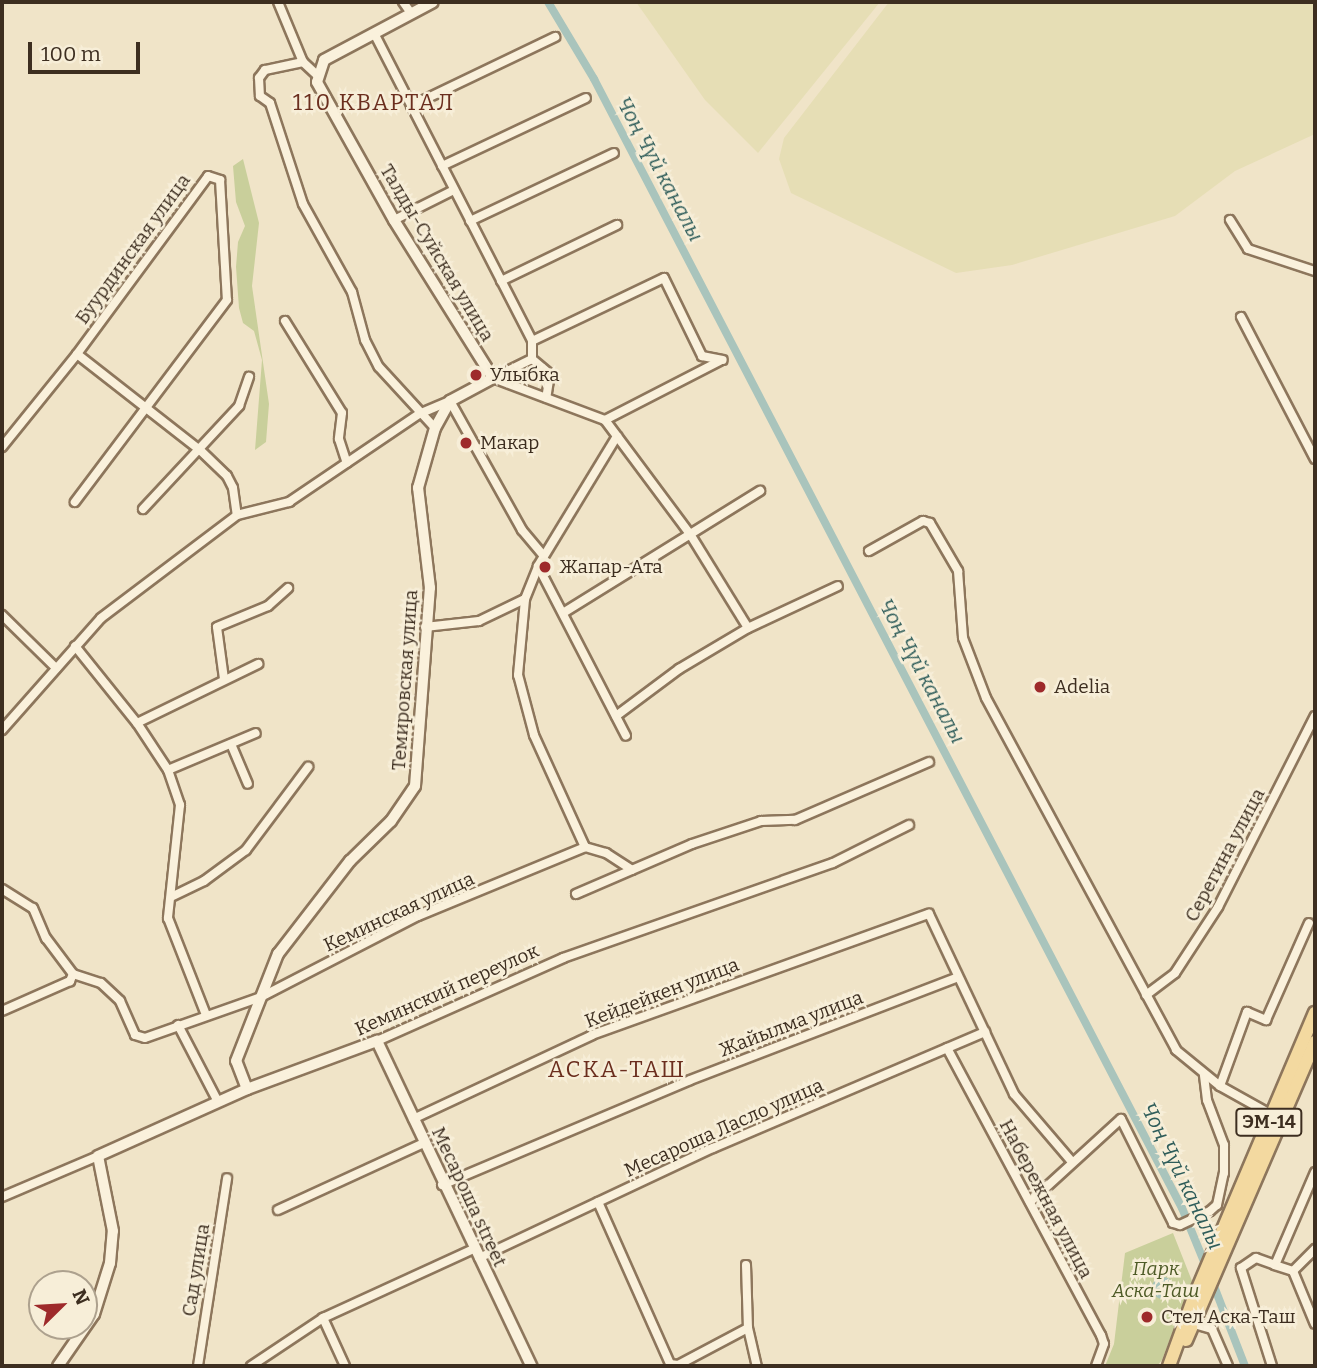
<!DOCTYPE html>
<html>
<head>
<meta charset="utf-8">
<style>
  body { margin:0 }
  #map { position:relative; width:1317px; height:1368px; overflow:hidden; background:#f0e4c8; font-family:Bitter,serif }
  div>[style] { position:absolute }
  .farmland>* { inset:0; background:#e6deb5 }
  .green>* { inset:0; background:#c9cf9b }
  .water>* { inset:0; background:#a9c4bc }
  .round { border-radius:50% }
  .canal>* { height:8px; margin:-4px; padding:0 4px; transform-origin:4px; border-radius:4px; background:#a9c4bc }
  .roads { filter:drop-shadow(2px 0 #8d765c) drop-shadow(-2px 0 #8d765c) drop-shadow(0 2px #8d765c) drop-shadow(0 -2px #8d765c) }
  .street>* { height:8px; margin:-4px; padding:0 4px; transform-origin:4px; border-radius:4px; background:#faf1dc }
  .secondary>* { height:10px; margin:-5px; padding:0 5px; transform-origin:5px; border-radius:5px; background:#faf1dc }
  .primary>* { height:12px; margin:-6px; padding:0 6px; transform-origin:6px; border-radius:6px; background:#f3d9a0 }
  .dots>* { width:19px; height:19px; translate:-50% -50%; box-sizing:border-box; border:4px solid #f7eed8; border-radius:50% }
  span { translate:-50% -50%; white-space:nowrap; text-align:center; line-height:1.15; -webkit-text-stroke:5px #f7eed8; paint-order:stroke }
  .shield-label span { padding:2px 5px; background:#f7eed8; border:2px solid; border-radius:5px; -webkit-text-stroke-width:0 }
  .shield-label { font-size:18px; color:#3d2e20; font-weight:700 }
  .street-label { font-size:19px; color:#3d2e20 }
  .poi-label { font-size:19px; color:#3d2e20 }
  .left { translate:0 -50%; text-align:left }
  .park-label { font-size:19px; color:#4d5a26; font-style:italic }
  .water-label { font-size:21px; color:#2f5d5a; font-style:italic }
  .quarter-label { font-size:23px; color:#6b2e1e; letter-spacing:2px }
  .frame { position:absolute; inset:0; border:4px solid #3d2e20; pointer-events:none }
  .north { position:absolute; left:28px; top:1270px; width:70px; height:70px; box-sizing:border-box; background:#f7eed8; border:2px solid #ada18e; border-radius:50%; rotate:66deg; font-size:19px; font-weight:700; line-height:28px; text-align:center; color:#3d2e20 }
  .north::after { content:''; display:block; margin:auto; width:24px; height:32px; background:#9e2a2b; clip-path:polygon(50% 0,100% 100%,50% 72%,0 100%) }
  .scale { position:absolute; left:28px; top:42px; width:112px; height:32px; box-sizing:border-box; border:4px solid #3d2e20; border-top:0; padding-left:9px; font-size:21px; line-height:24px; white-space:nowrap; color:#3d2e20; -webkit-text-stroke:5px #f7eed8; paint-order:stroke }
</style>
</head>
<body>
<div id="map">
  <div class="farmland">
    <div style="clip-path:polygon(636px 2px,880px 2px,758px 153px,705px 100px)"></div>
    <div style="clip-path:polygon(889px 2px,1315px 2px,1315px 134px,1235px 171px,1175px 216px,1012px 265px,956px 273px,791px 193px,779px 159px,784px 138px)"></div>
  </div>
  <div class="green">
    <div style="clip-path:polygon(243px 159px,259px 223px,252px 286px,269px 404px,266px 442px,255px 450px,262px 360px,254px 331px,243px 323px,239px 308px,236px 267px,238px 242px,245px 226px,236px 202px,233px 166px)"></div>
    <div style="clip-path:polygon(1173px 1233px,1192px 1281px,1162px 1360px,1157px 1366px,1105px 1366px,1114px 1344px,1125px 1253px)"></div>
  </div>
  <div class="water">
    <div class="round" style="left:1152px;top:1277px;width:22px;height:22px"></div>
  </div>
  <div class="canal">
    <div style="left:548px;top:2px;width:90px;rotate:59.1deg"></div>
    <div style="left:594px;top:79px;width:1273px;rotate:62.49deg"></div>
    <div style="left:1182px;top:1208px;width:66px;rotate:67.7deg"></div>
    <div style="left:1212px;top:1281px;width:91px;rotate:68.8deg"></div>
  </div>
  <div class="roads">
    <div class="street">
      <div style="left:278px;top:2px;width:65px;rotate:67.4deg"></div>
      <div style="left:303px;top:62px;width:18px;rotate:43deg"></div>
      <div style="left:403px;top:2px;width:14px;rotate:54deg"></div>
      <div style="left:374px;top:33px;width:346px;rotate:62.8deg"></div>
      <div style="left:532px;top:341px;width:18px;rotate:90deg"></div>
      <div style="left:303px;top:62px;width:39px;rotate:168deg"></div>
      <div style="left:265px;top:70px;width:10px;rotate:127deg"></div>
      <div style="left:259px;top:78px;width:18px;rotate:87deg"></div>
      <div style="left:260px;top:96px;width:12px;rotate:35deg"></div>
      <div style="left:270px;top:103px;width:106px;rotate:71.9deg"></div>
      <div style="left:303px;top:204px;width:101px;rotate:60.9deg"></div>
      <div style="left:352px;top:292px;width:50px;rotate:74.8deg"></div>
      <div style="left:365px;top:340px;width:30px;rotate:63deg"></div>
      <div style="left:379px;top:367px;width:83px;rotate:47.4deg"></div>
      <div style="left:411px;top:106px;width:160px;rotate:-25.6deg"></div>
      <div style="left:442px;top:166px;width:159px;rotate:-25.3deg"></div>
      <div style="left:394px;top:220px;width:67px;rotate:-26.6deg"></div>
      <div style="left:1230px;top:220px;width:34px;rotate:58deg"></div>
      <div style="left:1248px;top:249px;width:71px;rotate:18.2deg"></div>
      <div style="left:470px;top:221px;width:159px;rotate:-25.3deg"></div>
      <div style="left:501px;top:281px;width:129px;rotate:-25.8deg"></div>
      <div style="left:1241px;top:317px;width:160px;rotate:62.5deg"></div>
      <div style="left:285px;top:321px;width:108px;rotate:58.2deg"></div>
      <div style="left:342px;top:413px;width:26px;rotate:97deg"></div>
      <div style="left:339px;top:439px;width:25px;rotate:72deg"></div>
      <div style="left:532px;top:341px;width:146px;rotate:-25.5deg"></div>
      <div style="left:664px;top:278px;width:87px;rotate:64deg"></div>
      <div style="left:702px;top:356px;width:21px;rotate:11deg"></div>
      <div style="left:77px;top:354px;width:156px;rotate:38deg"></div>
      <div style="left:200px;top:450px;width:37px;rotate:44deg"></div>
      <div style="left:227px;top:476px;width:13px;rotate:63deg"></div>
      <div style="left:233px;top:488px;width:27px;rotate:82deg"></div>
      <div style="left:532px;top:359px;width:23px;rotate:40deg"></div>
      <div style="left:550px;top:374px;width:24px;rotate:99deg"></div>
      <div style="left:493px;top:378px;width:120px;rotate:20.6deg"></div>
      <div style="left:605px;top:420px;width:142px;rotate:53.3deg"></div>
      <div style="left:690px;top:534px;width:110px;rotate:58.3deg"></div>
      <div style="left:493px;top:378px;width:43px;rotate:-26deg"></div>
      <div style="left:605px;top:420px;width:129px;rotate:-27.2deg"></div>
      <div style="left:2px;top:447px;width:119px;rotate:-51.1deg"></div>
      <div style="left:77px;top:354px;width:221px;rotate:-53.6deg"></div>
      <div style="left:208px;top:176px;width:13px;rotate:18deg"></div>
      <div style="left:220px;top:180px;width:120px;rotate:86.7deg"></div>
      <div style="left:227px;top:300px;width:253px;rotate:127deg"></div>
      <div style="left:143px;top:509px;width:141px;rotate:-47deg"></div>
      <div style="left:239px;top:406px;width:31px;rotate:-71deg"></div>
      <div style="left:869px;top:551px;width:62px;rotate:-29.1deg"></div>
      <div style="left:923px;top:521px;width:7px;rotate:16deg"></div>
      <div style="left:930px;top:523px;width:56px;rotate:59.7deg"></div>
      <div style="left:958px;top:571px;width:67px;rotate:85.7deg"></div>
      <div style="left:963px;top:638px;width:64px;rotate:69deg"></div>
      <div style="left:986px;top:698px;width:400px;rotate:61.6deg"></div>
      <div style="left:1176px;top:1050px;width:57px;rotate:39.3deg"></div>
      <div style="left:1220px;top:1086px;width:60px;rotate:29.1deg"></div>
      <div style="left:538px;top:566px;width:191px;rotate:62.6deg"></div>
      <div style="left:563px;top:613px;width:232px;rotate:-31.8deg"></div>
      <div style="left:2px;top:615px;width:76px;rotate:44.5deg"></div>
      <div style="left:425px;top:627px;width:54px;rotate:-6.3deg"></div>
      <div style="left:479px;top:621px;width:51px;rotate:-25.6deg"></div>
      <div style="left:75px;top:646px;width:99px;rotate:51.2deg"></div>
      <div style="left:137px;top:723px;width:56px;rotate:56.6deg"></div>
      <div style="left:168px;top:770px;width:37px;rotate:71deg"></div>
      <div style="left:180px;top:805px;width:114px;rotate:96.1deg"></div>
      <div style="left:168px;top:918px;width:104px;rotate:68.6deg"></div>
      <div style="left:224px;top:679px;width:52px;rotate:-97.7deg"></div>
      <div style="left:217px;top:627px;width:55px;rotate:-22.4deg"></div>
      <div style="left:268px;top:606px;width:27px;rotate:-42deg"></div>
      <div style="left:616px;top:716px;width:79px;rotate:-36.7deg"></div>
      <div style="left:679px;top:669px;width:80px;rotate:-30.7deg"></div>
      <div style="left:748px;top:628px;width:99px;rotate:-25deg"></div>
      <div style="left:137px;top:723px;width:135px;rotate:-26deg"></div>
      <div style="left:2px;top:730px;width:149px;rotate:-48.5deg"></div>
      <div style="left:101px;top:618px;width:171px;rotate:-37.1deg"></div>
      <div style="left:237px;top:515px;width:54px;rotate:-14deg"></div>
      <div style="left:289px;top:502px;width:157px;rotate:-34.1deg"></div>
      <div style="left:419px;top:414px;width:34px;rotate:-23deg"></div>
      <div style="left:450px;top:401px;width:148px;rotate:60.8deg"></div>
      <div style="left:522px;top:530px;width:34px;rotate:50deg"></div>
      <div style="left:231px;top:744px;width:43px;rotate:67deg"></div>
      <div style="left:168px;top:770px;width:95px;rotate:-22.8deg"></div>
      <div style="left:585px;top:847px;width:123px;rotate:-114.5deg"></div>
      <div style="left:534px;top:735px;width:62px;rotate:-104.9deg"></div>
      <div style="left:518px;top:675px;width:76px;rotate:-84.7deg"></div>
      <div style="left:525px;top:599px;width:35px;rotate:-68deg"></div>
      <div style="left:538px;top:566px;width:152px;rotate:-58.7deg"></div>
      <div style="left:2px;top:889px;width:36px;rotate:32deg"></div>
      <div style="left:33px;top:908px;width:33px;rotate:67deg"></div>
      <div style="left:46px;top:938px;width:45px;rotate:53.1deg"></div>
      <div style="left:73px;top:974px;width:8px;rotate:113deg"></div>
      <div style="left:70px;top:981px;width:74px;rotate:156.2deg"></div>
      <div style="left:576px;top:894px;width:126px;rotate:-23.3deg"></div>
      <div style="left:692px;top:844px;width:73px;rotate:-18.4deg"></div>
      <div style="left:761px;top:821px;width:34px;rotate:-2deg"></div>
      <div style="left:795px;top:820px;width:146px;rotate:-23.4deg"></div>
      <div style="left:171px;top:897px;width:37px;rotate:-26deg"></div>
      <div style="left:204px;top:881px;width:52px;rotate:-36.4deg"></div>
      <div style="left:246px;top:850px;width:104px;rotate:-53.2deg"></div>
      <div style="left:73px;top:974px;width:29px;rotate:18deg"></div>
      <div style="left:101px;top:983px;width:26px;rotate:43deg"></div>
      <div style="left:120px;top:1001px;width:37px;rotate:66deg"></div>
      <div style="left:135px;top:1035px;width:10px;rotate:17deg"></div>
      <div style="left:145px;top:1038px;width:123px;rotate:-19.5deg"></div>
      <div style="left:261px;top:997px;width:177px;rotate:-27.3deg"></div>
      <div style="left:418px;top:916px;width:181px;rotate:-22.4deg"></div>
      <div style="left:585px;top:847px;width:22px;rotate:16deg"></div>
      <div style="left:606px;top:853px;width:31px;rotate:33deg"></div>
      <div style="left:1146px;top:995px;width:36px;rotate:-37deg"></div>
      <div style="left:1175px;top:973px;width:79px;rotate:-56.9deg"></div>
      <div style="left:1218px;top:907px;width:214px;rotate:-63.1deg"></div>
      <div style="left:178px;top:1025px;width:87px;rotate:62.5deg"></div>
      <div style="left:377px;top:1041px;width:204px;rotate:-24deg"></div>
      <div style="left:563px;top:958px;width:286px;rotate:-19.4deg"></div>
      <div style="left:833px;top:863px;width:85px;rotate:-26.6deg"></div>
      <div style="left:947px;top:1048px;width:326px;rotate:61.8deg"></div>
      <div style="left:1101px;top:1335px;width:9px;rotate:72deg"></div>
      <div style="left:1104px;top:1344px;width:23px;rotate:110deg"></div>
      <div style="left:1220px;top:1086px;width:79px;rotate:-70deg"></div>
      <div style="left:1247px;top:1012px;width:21px;rotate:23deg"></div>
      <div style="left:1266px;top:1020px;width:106px;rotate:-66.1deg"></div>
      <div style="left:413px;top:1119px;width:198px;rotate:-25.1deg"></div>
      <div style="left:592px;top:1035px;width:358px;rotate:-19.8deg"></div>
      <div style="left:929px;top:914px;width:199px;rotate:64.7deg"></div>
      <div style="left:1014px;top:1094px;width:89px;rotate:49.5deg"></div>
      <div style="left:442px;top:1185px;width:269px;rotate:-22.9deg"></div>
      <div style="left:690px;top:1080px;width:287px;rotate:-21deg"></div>
      <div style="left:2px;top:1197px;width:104px;rotate:-23.1deg"></div>
      <div style="left:598px;top:1202px;width:177px;rotate:66deg"></div>
      <div style="left:670px;top:1364px;width:8px;rotate:7deg"></div>
      <div style="left:678px;top:1365px;width:79px;rotate:-27.9deg"></div>
      <div style="left:1030px;top:1202px;width:123px;rotate:-42.4deg"></div>
      <div style="left:1121px;top:1119px;width:116px;rotate:63.4deg"></div>
      <div style="left:1173px;top:1223px;width:7px;rotate:16deg"></div>
      <div style="left:1180px;top:1225px;width:33px;rotate:-25deg"></div>
      <div style="left:1210px;top:1211px;width:9px;rotate:-41deg"></div>
      <div style="left:1217px;top:1205px;width:33px;rotate:-78deg"></div>
      <div style="left:1224px;top:1173px;width:28px;rotate:-90deg"></div>
      <div style="left:1224px;top:1145px;width:48px;rotate:-110.7deg"></div>
      <div style="left:1207px;top:1100px;width:26px;rotate:-97deg"></div>
      <div style="left:278px;top:1210px;width:161px;rotate:-24.7deg"></div>
      <div style="left:479px;top:1258px;width:259px;rotate:-25.2deg"></div>
      <div style="left:713px;top:1148px;width:296px;rotate:-23.1deg"></div>
      <div style="left:746px;top:1265px;width:63px;rotate:88.2deg"></div>
      <div style="left:748px;top:1328px;width:39px;rotate:77deg"></div>
      <div style="left:1293px;top:1271px;width:19px;rotate:-162deg"></div>
      <div style="left:1275px;top:1265px;width:101px;rotate:-66.7deg"></div>
      <div style="left:1293px;top:1271px;width:57px;rotate:67.5deg"></div>
      <div style="left:1293px;top:1271px;width:31px;rotate:-45deg"></div>
      <div style="left:323px;top:1318px;width:53px;rotate:65.4deg"></div>
      <div style="left:1194px;top:1324px;width:19px;rotate:16deg"></div>
      <div style="left:1212px;top:1329px;width:40px;rotate:66.6deg"></div>
      <div style="left:198px;top:1366px;width:190px;rotate:-81.2deg"></div>
      <div style="left:251px;top:1366px;width:87px;rotate:-33.7deg"></div>
      <div style="left:323px;top:1318px;width:166px;rotate:-24.6deg"></div>
      <div style="left:1272px;top:1366px;width:103px;rotate:-107.6deg"></div>
      <div style="left:1241px;top:1268px;width:18px;rotate:-34deg"></div>
      <div style="left:1256px;top:1258px;width:20px;rotate:20deg"></div>
    </div>
    <div class="secondary">
      <div style="left:247px;top:1089px;width:30px;rotate:-111deg"></div>
      <div style="left:236px;top:1061px;width:115px;rotate:-68.6deg"></div>
      <div style="left:278px;top:954px;width:118px;rotate:-52.3deg"></div>
      <div style="left:350px;top:861px;width:57px;rotate:-44.3deg"></div>
      <div style="left:391px;top:821px;width:42px;rotate:-55.6deg"></div>
      <div style="left:415px;top:786px;width:199px;rotate:-85.7deg"></div>
      <div style="left:430px;top:588px;width:101px;rotate:-96.8deg"></div>
      <div style="left:418px;top:488px;width:62px;rotate:-74.2deg"></div>
      <div style="left:435px;top:428px;width:31px;rotate:-61deg"></div>
      <div style="left:450px;top:401px;width:49px;rotate:-28.1deg"></div>
      <div style="left:493px;top:378px;width:186px;rotate:-122.1deg"></div>
      <div style="left:394px;top:220px;width:158px;rotate:-119.2deg"></div>
      <div style="left:317px;top:82px;width:23px;rotate:-72deg"></div>
      <div style="left:324px;top:60px;width:123px;rotate:-28deg"></div>
      <div style="left:58px;top:1366px;width:63px;rotate:-55.3deg"></div>
      <div style="left:94px;top:1314px;width:53px;rotate:-72.6deg"></div>
      <div style="left:110px;top:1263px;width:32px;rotate:-85deg"></div>
      <div style="left:113px;top:1231px;width:76px;rotate:-101.3deg"></div>
      <div style="left:98px;top:1156px;width:163px;rotate:-24.2deg"></div>
      <div style="left:247px;top:1089px;width:139px;rotate:-20.3deg"></div>
      <div style="left:377px;top:1041px;width:360px;rotate:64.6deg"></div>
    </div>
    <div class="primary">
      <div style="left:1186px;top:1340px;width:325px;rotate:-66.6deg"></div>
      <div style="left:1169px;top:1366px;width:70px;rotate:-70deg"></div>
      <div style="left:1193px;top:1300px;width:312px;rotate:-67deg"></div>
    </div>
  </div>
  <div class="dots">
    <div style="left:476px;top:375px;background:#9e2a2b"></div>
    <div style="left:466px;top:443px;background:#9e2a2b"></div>
    <div style="left:545px;top:567px;background:#9e2a2b"></div>
    <div style="left:1040px;top:687px;background:#9e2a2b"></div>
    <div style="left:1147px;top:1317px;background:#9e2a2b"></div>
  </div>
  <div class="shield-label">
    <span style="left:1269px;top:1122px">ЭМ-14</span>
  </div>
  <div class="street-label">
    <span style="left:133px;top:249px;rotate:-54deg">Буурдинская улица</span>
    <span style="left:437px;top:253px;rotate:59deg">Талды-Суйская улица</span>
    <span style="left:405px;top:680px;rotate:-86deg">Темировская улица</span>
    <span style="left:1225px;top:855px;rotate:-62deg">Серегина улица</span>
    <span style="left:399px;top:912px;rotate:-25deg">Кеминская улица</span>
    <span style="left:447px;top:990px;rotate:-24deg">Кеминский переулок</span>
    <span style="left:662px;top:993px;rotate:-21deg">Кейдейкен улица</span>
    <span style="left:791px;top:1024px;rotate:-21deg">Жайылма улица</span>
    <span style="left:724px;top:1128px;rotate:-24deg">Месароша Ласло улица</span>
    <span style="left:469px;top:1197px;rotate:65deg">Месароша street</span>
    <span style="left:1046px;top:1199px;rotate:62deg">Набережная улица</span>
    <span style="left:196px;top:1270px;rotate:-81deg">Сад улица</span>
  </div>
  <div class="poi-label">
    <span class="left" style="left:490px;top:375px">Улыбка</span>
    <span class="left" style="left:480px;top:443px">Макар</span>
    <span class="left" style="left:559px;top:567px">Жапар-Ата</span>
    <span class="left" style="left:1054px;top:687px">Adelia</span>
    <span class="left" style="left:1161px;top:1317px">Стел Аска-Таш</span>
  </div>
  <div class="park-label">
    <span style="left:1156px;top:1280px">Парк<br>Аска-Таш</span>
  </div>
  <div class="water-label">
    <span style="left:660px;top:169px;rotate:62deg">Чоң Чүй каналы</span>
    <span style="left:922px;top:671px;rotate:62deg">Чоң Чүй каналы</span>
    <span style="left:1182px;top:1176px;rotate:64deg">Чоң Чүй каналы</span>
  </div>
  <div class="quarter-label">
    <span style="left:374px;top:102px">110 КВАРТАЛ</span>
    <span style="left:617px;top:1069px">АСКА-ТАШ</span>
  </div>
  <div class="frame"></div>
  <div class="north">N</div>
  <div class="scale">100 m</div>
</div>
</body>
</html>
